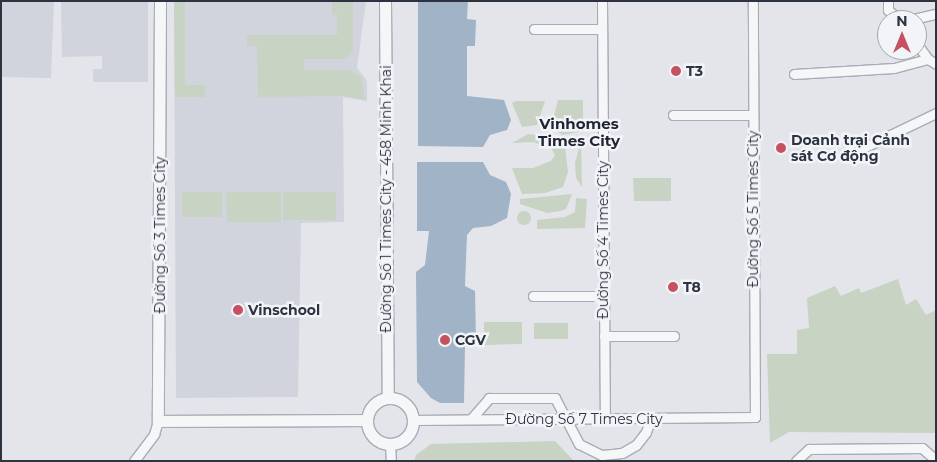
<!DOCTYPE html>
<html>
<head>
<meta charset="utf-8">
<style>
  body { margin:0 }
  #map { position:relative; width:937px; height:462px; overflow:hidden; background:#e3e5ea; font-family:Montserrat,sans-serif }
  div>[style] { position:absolute }
  .built>* { inset:0; background:#d1d4dc }
  .green>* { inset:0; background:#c8d3c4 }
  .round { border-radius:50% }
  .water>* { inset:0; background:#a0b3c7 }
  .roads { filter:drop-shadow(1px 0 #a8acb4) drop-shadow(-1px 0 #a8acb4) drop-shadow(0 1px #a8acb4) drop-shadow(0 -1px #a8acb4) }
  .minor>* { height:9px; margin:-4.5px; padding:0 4.5px; transform-origin:4.5px; border-radius:4.5px; background:#f5f6f8 }
  .tertiary>* { height:11px; margin:-5.5px; padding:0 5.5px; transform-origin:5.5px; border-radius:5.5px; background:#f5f6f8 }
  .tertiary>.ring { margin:-5.5px; padding:0; box-sizing:content-box; background:none; border:11px solid #f5f6f8; border-radius:50% }
  .dots>* { width:14px; height:14px; translate:-50% -50%; box-sizing:border-box; border:2px solid #f2f4f7; border-radius:50% }
  span { translate:-50% -50%; white-space:nowrap; text-align:center; line-height:1.15; -webkit-text-stroke:5px #f2f4f7; paint-order:stroke }
  .poi-label { font-size:14px; color:#2c3341; font-weight:700 }
  .left { translate:0 -50%; text-align:left }
  .street-label { font-size:14px; color:#2c3341 }
  .neighbourhood-label { font-size:15px; color:#1e2432; font-weight:700 }
  .frame { position:absolute; inset:0; border:2px solid #2c3341; pointer-events:none }
  .north { position:absolute; left:877px; top:10px; width:50px; height:50px; box-sizing:border-box; background:#f2f4f7; border:1px solid #a3a7ae; border-radius:50%; rotate:0deg; font-size:14px; font-weight:700; line-height:20px; text-align:center; color:#2c3341 }
  .north::after { content:''; display:block; margin:auto; width:18px; height:22px; background:#c55161; clip-path:polygon(50% 0,100% 100%,50% 72%,0 100%) }
</style>
</head>
<body>
<div id="map">
  <div class="built">
    <div style="clip-path:polygon(1px 1px,54px 1px,51px 78px,1px 77px)"></div>
    <div style="clip-path:polygon(61px 1px,148px 1px,148px 82px,93px 82px,93px 69px,102px 69px,102px 56px,62px 57px)"></div>
    <div style="clip-path:polygon(174px 1px,366px 1px,357px 68px,367px 81px,367px 101px,343px 97px,344px 222px,301px 223px,298px 397px,176px 398px)"></div>
  </div>
  <div class="green">
    <div style="clip-path:polygon(174px 1px,185px 1px,185px 85px,205px 85px,205px 97px,175px 97px)"></div>
    <div style="clip-path:polygon(332px 1px,353px 1px,353px 51px,346px 59px,304px 59px,304px 70px,350px 70px,361px 77px,365px 100px,343px 96px,258px 97px,257px 46px,247px 46px,247px 35px,337px 35px,337px 15px,332px 15px)"></div>
    <div style="clip-path:polygon(558px 100px,583px 100px,583px 127px,578px 132px,562px 135px,551px 127px)"></div>
    <div style="clip-path:polygon(515px 101px,545px 101px,537px 125px,522px 127px,512px 103px)"></div>
    <div style="clip-path:polygon(528px 134px,550px 137px,565px 147px,568px 172px,563px 187px,545px 193px,522px 194px,512px 168px,533px 168px,551px 161px,555px 155px,551px 148px,533px 142px,512px 143px)"></div>
    <div style="clip-path:polygon(581px 141px,582px 186px,582px 187px,576px 178px,575px 163px)"></div>
    <div style="clip-path:polygon(633px 178px,671px 178px,671px 201px,634px 201px)"></div>
    <div style="clip-path:polygon(182px 192px,222px 192px,222px 217px,182px 217px)"></div>
    <div style="clip-path:polygon(226px 192px,281px 192px,281px 222px,227px 222px)"></div>
    <div style="clip-path:polygon(283px 192px,336px 192px,336px 220px,283px 220px)"></div>
    <div style="clip-path:polygon(572px 194px,566px 209px,560px 211px,547px 213px,520px 204px,520px 199px)"></div>
    <div style="clip-path:polygon(576px 198px,587px 199px,585px 228px,537px 229px,537px 220px,565px 217px,575px 212px)"></div>
    <div class="round" style="left:517px;top:211px;width:14px;height:14px"></div>
    <div style="clip-path:polygon(898px 279px,906px 305px,916px 299px,926px 315px,936px 310px,936px 433px,789px 432px,770px 443px,767px 354px,797px 354px,797px 330px,809px 328px,807px 298px,835px 286px,841px 296px,859px 288px,861px 293px)"></div>
    <div style="clip-path:polygon(484px 322px,522px 322px,522px 344px,484px 345px)"></div>
    <div style="clip-path:polygon(534px 323px,568px 323px,568px 339px,534px 339px)"></div>
    <div style="clip-path:polygon(555px 441px,574px 461px,414px 461px,416px 455px,431px 444px)"></div>
  </div>
  <div class="water">
    <div style="clip-path:polygon(418px 1px,468px 1px,467px 19px,476px 20px,475px 46px,467px 46px,467px 96px,504px 100px,511px 120px,507px 130px,490px 135px,483px 147px,418px 146px)"></div>
    <div style="clip-path:polygon(417px 162px,483px 162px,490px 175px,506px 182px,511px 194px,507px 218px,491px 226px,473px 228px,467px 235px,465px 286px,475px 291px,476px 340px,473px 344px,465px 345px,464px 403px,440px 403px,431px 398px,417px 382px,416px 272px,425px 265px,429px 231px,417px 231px)"></div>
  </div>
  <div class="roads">
    <div class="minor">
      <div style="left:602px;top:1px;width:417px;rotate:89.6deg"></div>
      <div style="left:888px;top:1px;width:9px;rotate:90deg"></div>
      <div style="left:888px;top:10px;width:16px;rotate:40deg"></div>
      <div style="left:909px;top:20px;width:28px;rotate:-13deg"></div>
      <div style="left:534px;top:29px;width:68px"></div>
      <div style="left:917px;top:44px;width:19px;rotate:54deg"></div>
      <div style="left:928px;top:59px;width:9px;rotate:32deg"></div>
      <div style="left:794px;top:74px;width:100px;rotate:-3.4deg"></div>
      <div style="left:894px;top:68px;width:35px;rotate:-15deg"></div>
      <div style="left:673px;top:115px;width:80px"></div>
      <div style="left:863px;top:148px;width:81px;rotate:-25.6deg"></div>
      <div style="left:533px;top:296px;width:71px"></div>
      <div style="left:604px;top:336px;width:70px"></div>
      <div style="left:471px;top:419px;width:28px;rotate:-49deg"></div>
      <div style="left:489px;top:398px;width:66px"></div>
      <div style="left:555px;top:398px;width:52px;rotate:62.4deg"></div>
      <div style="left:579px;top:444px;width:25px;rotate:26deg"></div>
      <div style="left:602px;top:455px;width:20px;rotate:-6deg"></div>
      <div style="left:622px;top:453px;width:16px;rotate:-30deg"></div>
      <div style="left:636px;top:445px;width:16px;rotate:-52deg"></div>
      <div style="left:646px;top:432px;width:15px;rotate:-70deg"></div>
      <div style="left:413px;top:420px;width:342px;rotate:-0.5deg"></div>
      <div style="left:755px;top:417px;width:416px;rotate:-90.3deg"></div>
      <div style="left:390px;top:444px;width:17px;rotate:87deg"></div>
      <div style="left:134px;top:461px;width:34px;rotate:-53deg"></div>
      <div style="left:154px;top:434px;width:14px;rotate:-73deg"></div>
      <div style="left:796px;top:461px;width:18px;rotate:-43deg"></div>
      <div style="left:809px;top:449px;width:113px;rotate:-0.5deg"></div>
      <div style="left:922px;top:448px;width:18px;rotate:41deg"></div>
    </div>
    <div class="tertiary">
      <div style="left:160px;top:1px;width:420px;rotate:90.3deg"></div>
      <div style="left:158px;top:421px;width:208px;rotate:-0.3deg"></div>
      <div style="left:385px;top:1px;width:396px;rotate:89.6deg"></div>
      <div class="ring" style="left:367px;top:398px;width:35px;height:35px"></div>
    </div>
  </div>
  <div class="dots">
    <div style="left:676px;top:71px;background:#c55161"></div>
    <div style="left:781px;top:148px;background:#c55161"></div>
    <div style="left:673px;top:287px;background:#c55161"></div>
    <div style="left:238px;top:310px;background:#c55161"></div>
    <div style="left:445px;top:340px;background:#c55161"></div>
  </div>
  <div class="poi-label">
    <span class="left" style="left:686px;top:71px">T3</span>
    <span class="left" style="left:791px;top:148px">Doanh trại Cảnh<br>sát Cơ động</span>
    <span class="left" style="left:683px;top:287px">T8</span>
    <span class="left" style="left:248px;top:310px">Vinschool</span>
    <span class="left" style="left:455px;top:340px">CGV</span>
  </div>
  <div class="street-label">
    <span style="left:386px;top:199px;rotate:-90deg">Đường Số 1 Times City - 458 Minh Khai</span>
    <span style="left:753px;top:209px;rotate:-90deg">Đường Số 5 Times City</span>
    <span style="left:160px;top:235px;rotate:-90deg">Đường Số 3 Times City</span>
    <span style="left:603px;top:240px;rotate:-90deg">Đường Số 4 Times City</span>
    <span style="left:584px;top:419px">Đường Số 7 Times City</span>
  </div>
  <div class="neighbourhood-label">
    <span style="left:579px;top:132px">Vinhomes<br>Times City</span>
  </div>
  <div class="frame"></div>
  <div class="north">N</div>
</div>
</body>
</html>
